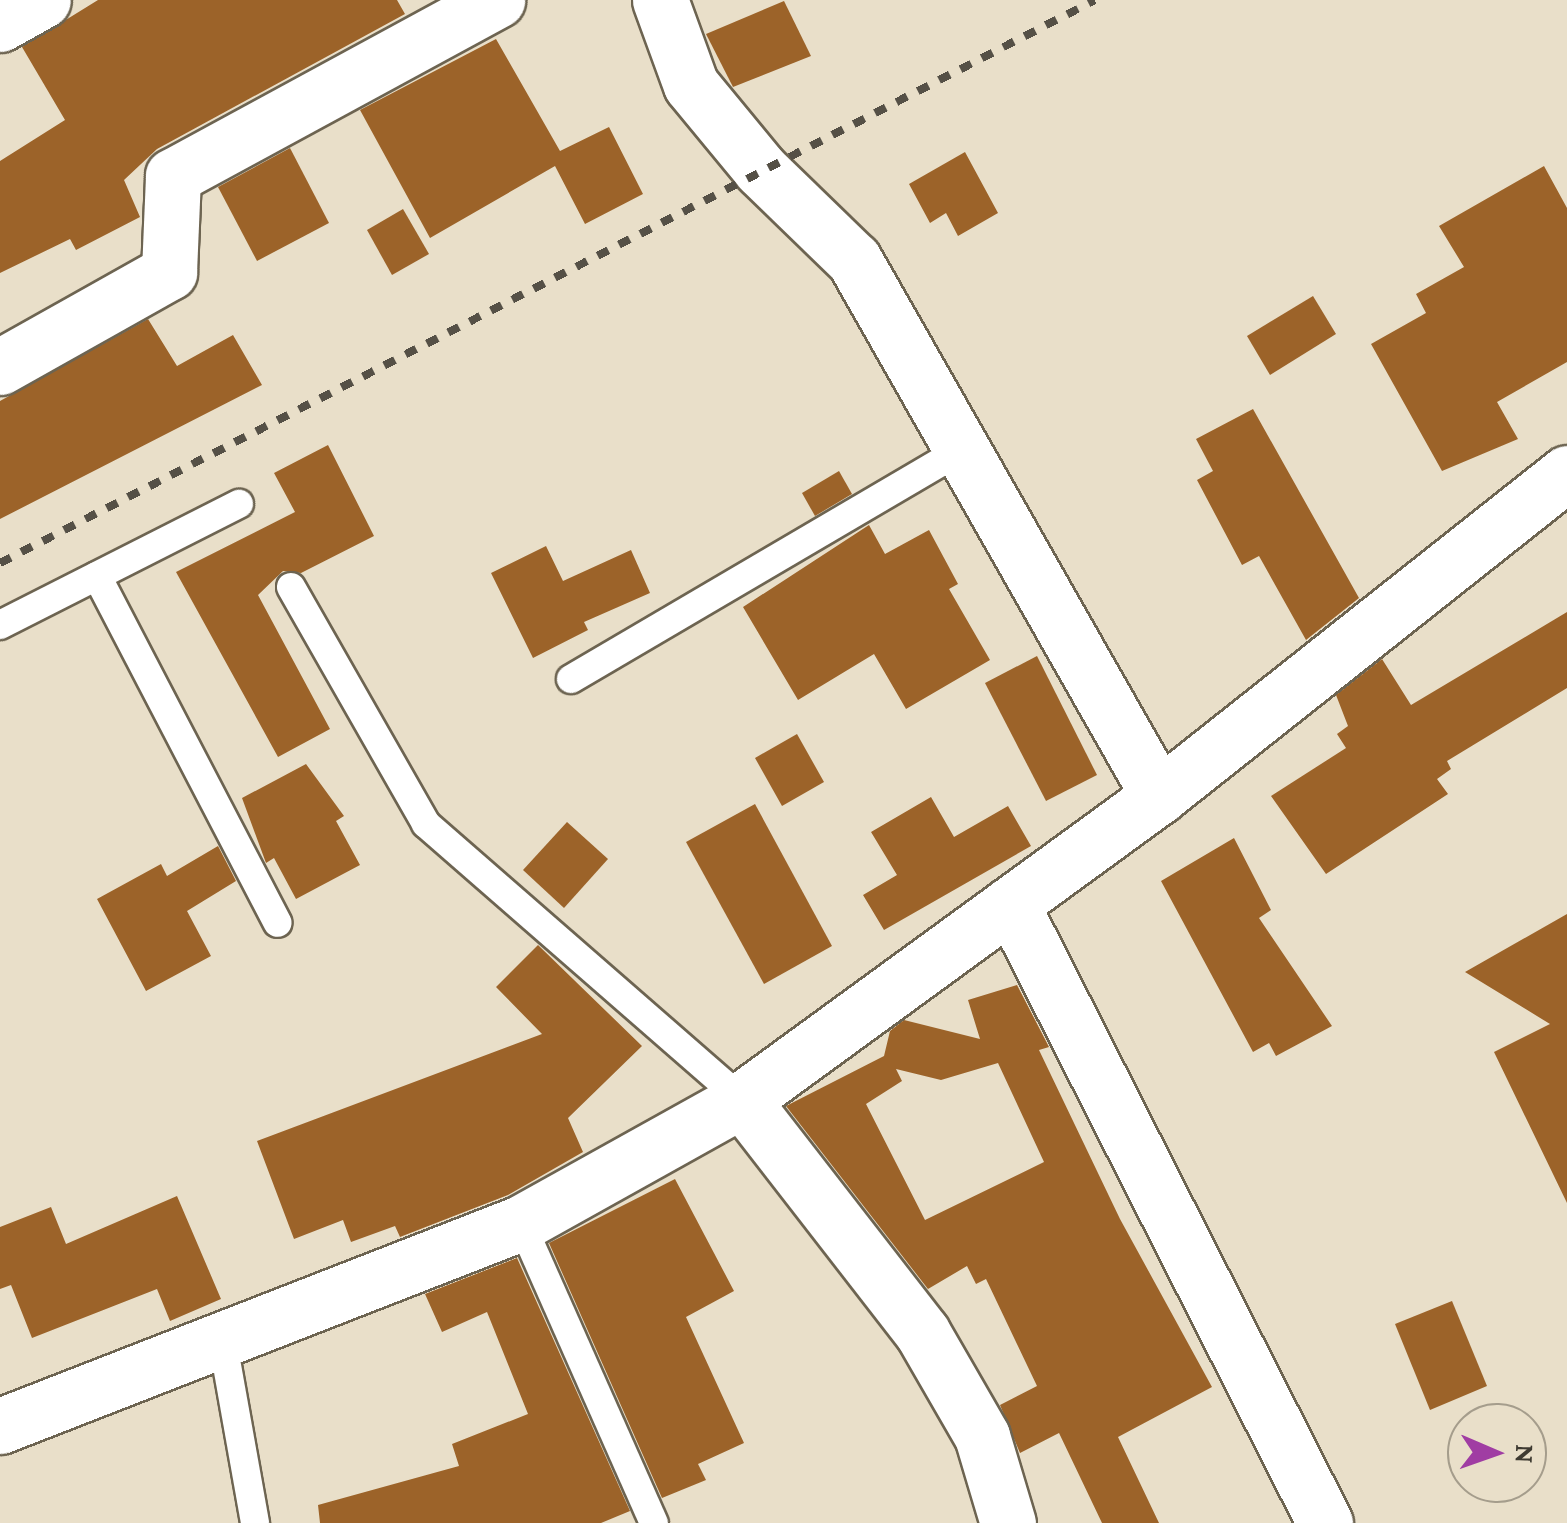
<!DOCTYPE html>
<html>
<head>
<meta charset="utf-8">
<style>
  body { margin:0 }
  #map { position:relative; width:1567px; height:1523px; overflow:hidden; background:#e9dfc9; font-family:"Crimson Pro",serif }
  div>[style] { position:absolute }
  .building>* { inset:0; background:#9c6329 }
  .roads { filter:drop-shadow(2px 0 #6d6451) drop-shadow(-2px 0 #6d6451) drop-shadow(0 2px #6d6451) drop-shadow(0 -2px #6d6451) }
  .lane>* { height:28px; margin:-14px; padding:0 14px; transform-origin:14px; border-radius:14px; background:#fff }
  .street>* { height:55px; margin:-27.5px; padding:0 27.5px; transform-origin:27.5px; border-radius:27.5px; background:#fff }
  .rail>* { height:8px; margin-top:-4px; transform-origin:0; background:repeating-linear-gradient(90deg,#555046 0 12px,transparent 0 24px) }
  span { translate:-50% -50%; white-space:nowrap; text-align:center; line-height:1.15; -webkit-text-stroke:10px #e9dfc9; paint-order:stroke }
  .north { position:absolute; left:1447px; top:1403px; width:100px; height:100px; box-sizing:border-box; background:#e9dfc9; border:2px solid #a59d8c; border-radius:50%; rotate:92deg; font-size:28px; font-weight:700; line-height:40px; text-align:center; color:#3e3a31 }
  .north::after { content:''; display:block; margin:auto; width:35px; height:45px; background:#a03da3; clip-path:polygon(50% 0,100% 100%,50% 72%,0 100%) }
</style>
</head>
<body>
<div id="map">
  <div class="building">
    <div style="clip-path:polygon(98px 0,397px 0,405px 14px,157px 149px,124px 180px,140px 217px,76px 250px,70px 239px,0 273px,0 161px,65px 120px,22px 47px)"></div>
    <div style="clip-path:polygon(784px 1px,811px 56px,733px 87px,706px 34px)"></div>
    <div style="clip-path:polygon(496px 39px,560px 151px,609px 127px,643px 194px,585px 224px,555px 166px,430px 238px,360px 110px)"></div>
    <div style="clip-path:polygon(290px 148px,329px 223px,257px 261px,218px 187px)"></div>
    <div style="clip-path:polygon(965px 152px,998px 213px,958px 236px,946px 213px,930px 223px,909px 184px)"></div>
    <div style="clip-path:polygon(1544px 166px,1567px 208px,1567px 362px,1497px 402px,1518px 439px,1442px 471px,1371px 344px,1426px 313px,1416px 294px,1464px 267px,1439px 226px)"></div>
    <div style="clip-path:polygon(403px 209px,429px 254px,392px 275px,367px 230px)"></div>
    <div style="clip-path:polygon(1313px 296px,1336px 334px,1270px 375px,1247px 336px)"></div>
    <div style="clip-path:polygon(148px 319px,177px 366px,233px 335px,262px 385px,0 519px,0 401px)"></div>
    <div style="clip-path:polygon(1253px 409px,1359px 598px,1306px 640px,1259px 556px,1242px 565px,1197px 480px,1213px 471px,1196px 439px)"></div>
    <div style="clip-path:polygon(328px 445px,374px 536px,301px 573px,283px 571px,258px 595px,330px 729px,278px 757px,176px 572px,295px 512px,274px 473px)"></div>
    <div style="clip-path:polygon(839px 471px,852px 494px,815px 516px,802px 493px)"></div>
    <div style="clip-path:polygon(869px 525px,885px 554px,929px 530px,958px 584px,949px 589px,990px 660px,906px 709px,874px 654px,798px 700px,743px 607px)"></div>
    <div style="clip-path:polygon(546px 546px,563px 581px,631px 550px,650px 593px,584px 622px,588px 630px,533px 658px,491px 573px)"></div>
    <div style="clip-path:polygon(1567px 612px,1567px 688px,1447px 761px,1451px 769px,1437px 779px,1448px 794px,1326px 874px,1271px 796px,1346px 748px,1337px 734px,1348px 726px,1336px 695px,1382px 659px,1411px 705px)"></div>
    <div style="clip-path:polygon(1037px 656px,1097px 775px,1046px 801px,985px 683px)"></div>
    <div style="clip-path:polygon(797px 734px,824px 782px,782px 806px,755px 758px)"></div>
    <div style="clip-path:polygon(306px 764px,344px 816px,336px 821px,360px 865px,296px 899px,274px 858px,266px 863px,242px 798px)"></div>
    <div style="clip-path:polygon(931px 797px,954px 837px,1008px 806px,1031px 846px,884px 930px,863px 895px,897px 875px,871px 832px)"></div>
    <div style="clip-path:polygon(755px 804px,832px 946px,764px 984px,686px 842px)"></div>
    <div style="clip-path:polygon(567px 822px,608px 859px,564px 908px,523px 870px)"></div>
    <div style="clip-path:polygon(1234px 838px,1271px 910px,1259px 918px,1332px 1026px,1276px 1056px,1269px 1043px,1253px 1052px,1161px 881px)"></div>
    <div style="clip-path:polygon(218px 846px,236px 881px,187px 911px,211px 956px,146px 991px,97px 899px,161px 864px,167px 876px)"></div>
    <div style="clip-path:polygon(1567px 914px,1567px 1203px,1494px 1052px,1550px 1024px,1465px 972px)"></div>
    <div style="clip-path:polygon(538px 945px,642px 1046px,568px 1118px,583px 1152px,508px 1195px,400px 1237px,395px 1226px,351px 1242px,343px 1220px,294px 1239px,257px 1141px,542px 1034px,496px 987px)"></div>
    <div style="clip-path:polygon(evenodd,1017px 985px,1049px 1047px,1039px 1050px,1120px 1219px,1212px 1387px,1118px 1437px,1159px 1523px,1102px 1523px,1059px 1433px,1020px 1453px,1000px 1405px,1037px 1386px,986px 1279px,976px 1284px,967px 1266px,928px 1289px,786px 1106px,884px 1056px,890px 1031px,904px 1020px,980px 1039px,968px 1000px,1017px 985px,998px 1063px,1044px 1162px,925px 1220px,866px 1104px,902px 1081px,896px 1069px,941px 1080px,998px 1063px)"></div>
    <div style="clip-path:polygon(675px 1179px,734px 1291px,686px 1317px,744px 1443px,698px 1464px,706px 1480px,662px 1498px,549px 1243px)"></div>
    <div style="clip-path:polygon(177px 1196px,221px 1299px,170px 1321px,157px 1289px,32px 1338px,11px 1285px,0 1289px,0 1227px,51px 1207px,66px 1244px)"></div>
    <div style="clip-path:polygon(517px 1258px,630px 1511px,601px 1523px,320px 1523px,318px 1505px,459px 1466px,452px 1444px,528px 1414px,487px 1312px,442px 1332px,425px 1294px)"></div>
    <div style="clip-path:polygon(1452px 1301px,1487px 1386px,1430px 1410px,1395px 1324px)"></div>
  </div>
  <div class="roads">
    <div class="lane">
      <div style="left:97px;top:576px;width:391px;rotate:62.5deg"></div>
      <div style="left:291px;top:587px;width:273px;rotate:60.3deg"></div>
      <div style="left:426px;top:824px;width:420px;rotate:41.1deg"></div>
      <div style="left:0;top:625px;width:268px;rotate:-26.9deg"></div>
      <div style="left:571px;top:679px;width:453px;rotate:-30.4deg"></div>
      <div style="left:521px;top:1223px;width:328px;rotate:66.1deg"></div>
      <div style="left:223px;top:1343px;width:183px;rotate:79.9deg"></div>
    </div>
    <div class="street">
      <div style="left:660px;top:0;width:90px;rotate:70deg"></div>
      <div style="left:691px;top:85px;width:110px;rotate:50.5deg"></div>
      <div style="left:761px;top:170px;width:129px;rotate:44.1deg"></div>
      <div style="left:854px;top:260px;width:617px;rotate:60.36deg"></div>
      <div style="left:0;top:24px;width:49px;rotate:-29.2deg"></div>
      <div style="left:0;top:367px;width:194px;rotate:-29.3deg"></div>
      <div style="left:169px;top:272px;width:96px;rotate:-87.6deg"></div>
      <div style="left:173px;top:176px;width:369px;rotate:-28.5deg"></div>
      <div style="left:1011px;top:904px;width:694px;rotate:63.1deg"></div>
      <div style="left:742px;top:1100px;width:294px;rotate:52.2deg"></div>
      <div style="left:922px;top:1332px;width:120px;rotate:60deg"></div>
      <div style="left:982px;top:1436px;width:91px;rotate:73.4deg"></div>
      <div style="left:0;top:1426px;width:559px;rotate:-21.29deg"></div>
      <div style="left:521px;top:1223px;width:253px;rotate:-29.1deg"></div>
      <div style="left:742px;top:1100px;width:516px;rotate:-36.09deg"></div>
      <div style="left:1159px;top:796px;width:520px;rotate:-38.37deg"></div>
    </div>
  </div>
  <div class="rail">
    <div style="left:0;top:563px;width:1231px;rotate:-27.21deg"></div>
  </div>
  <div class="north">N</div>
</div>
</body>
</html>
